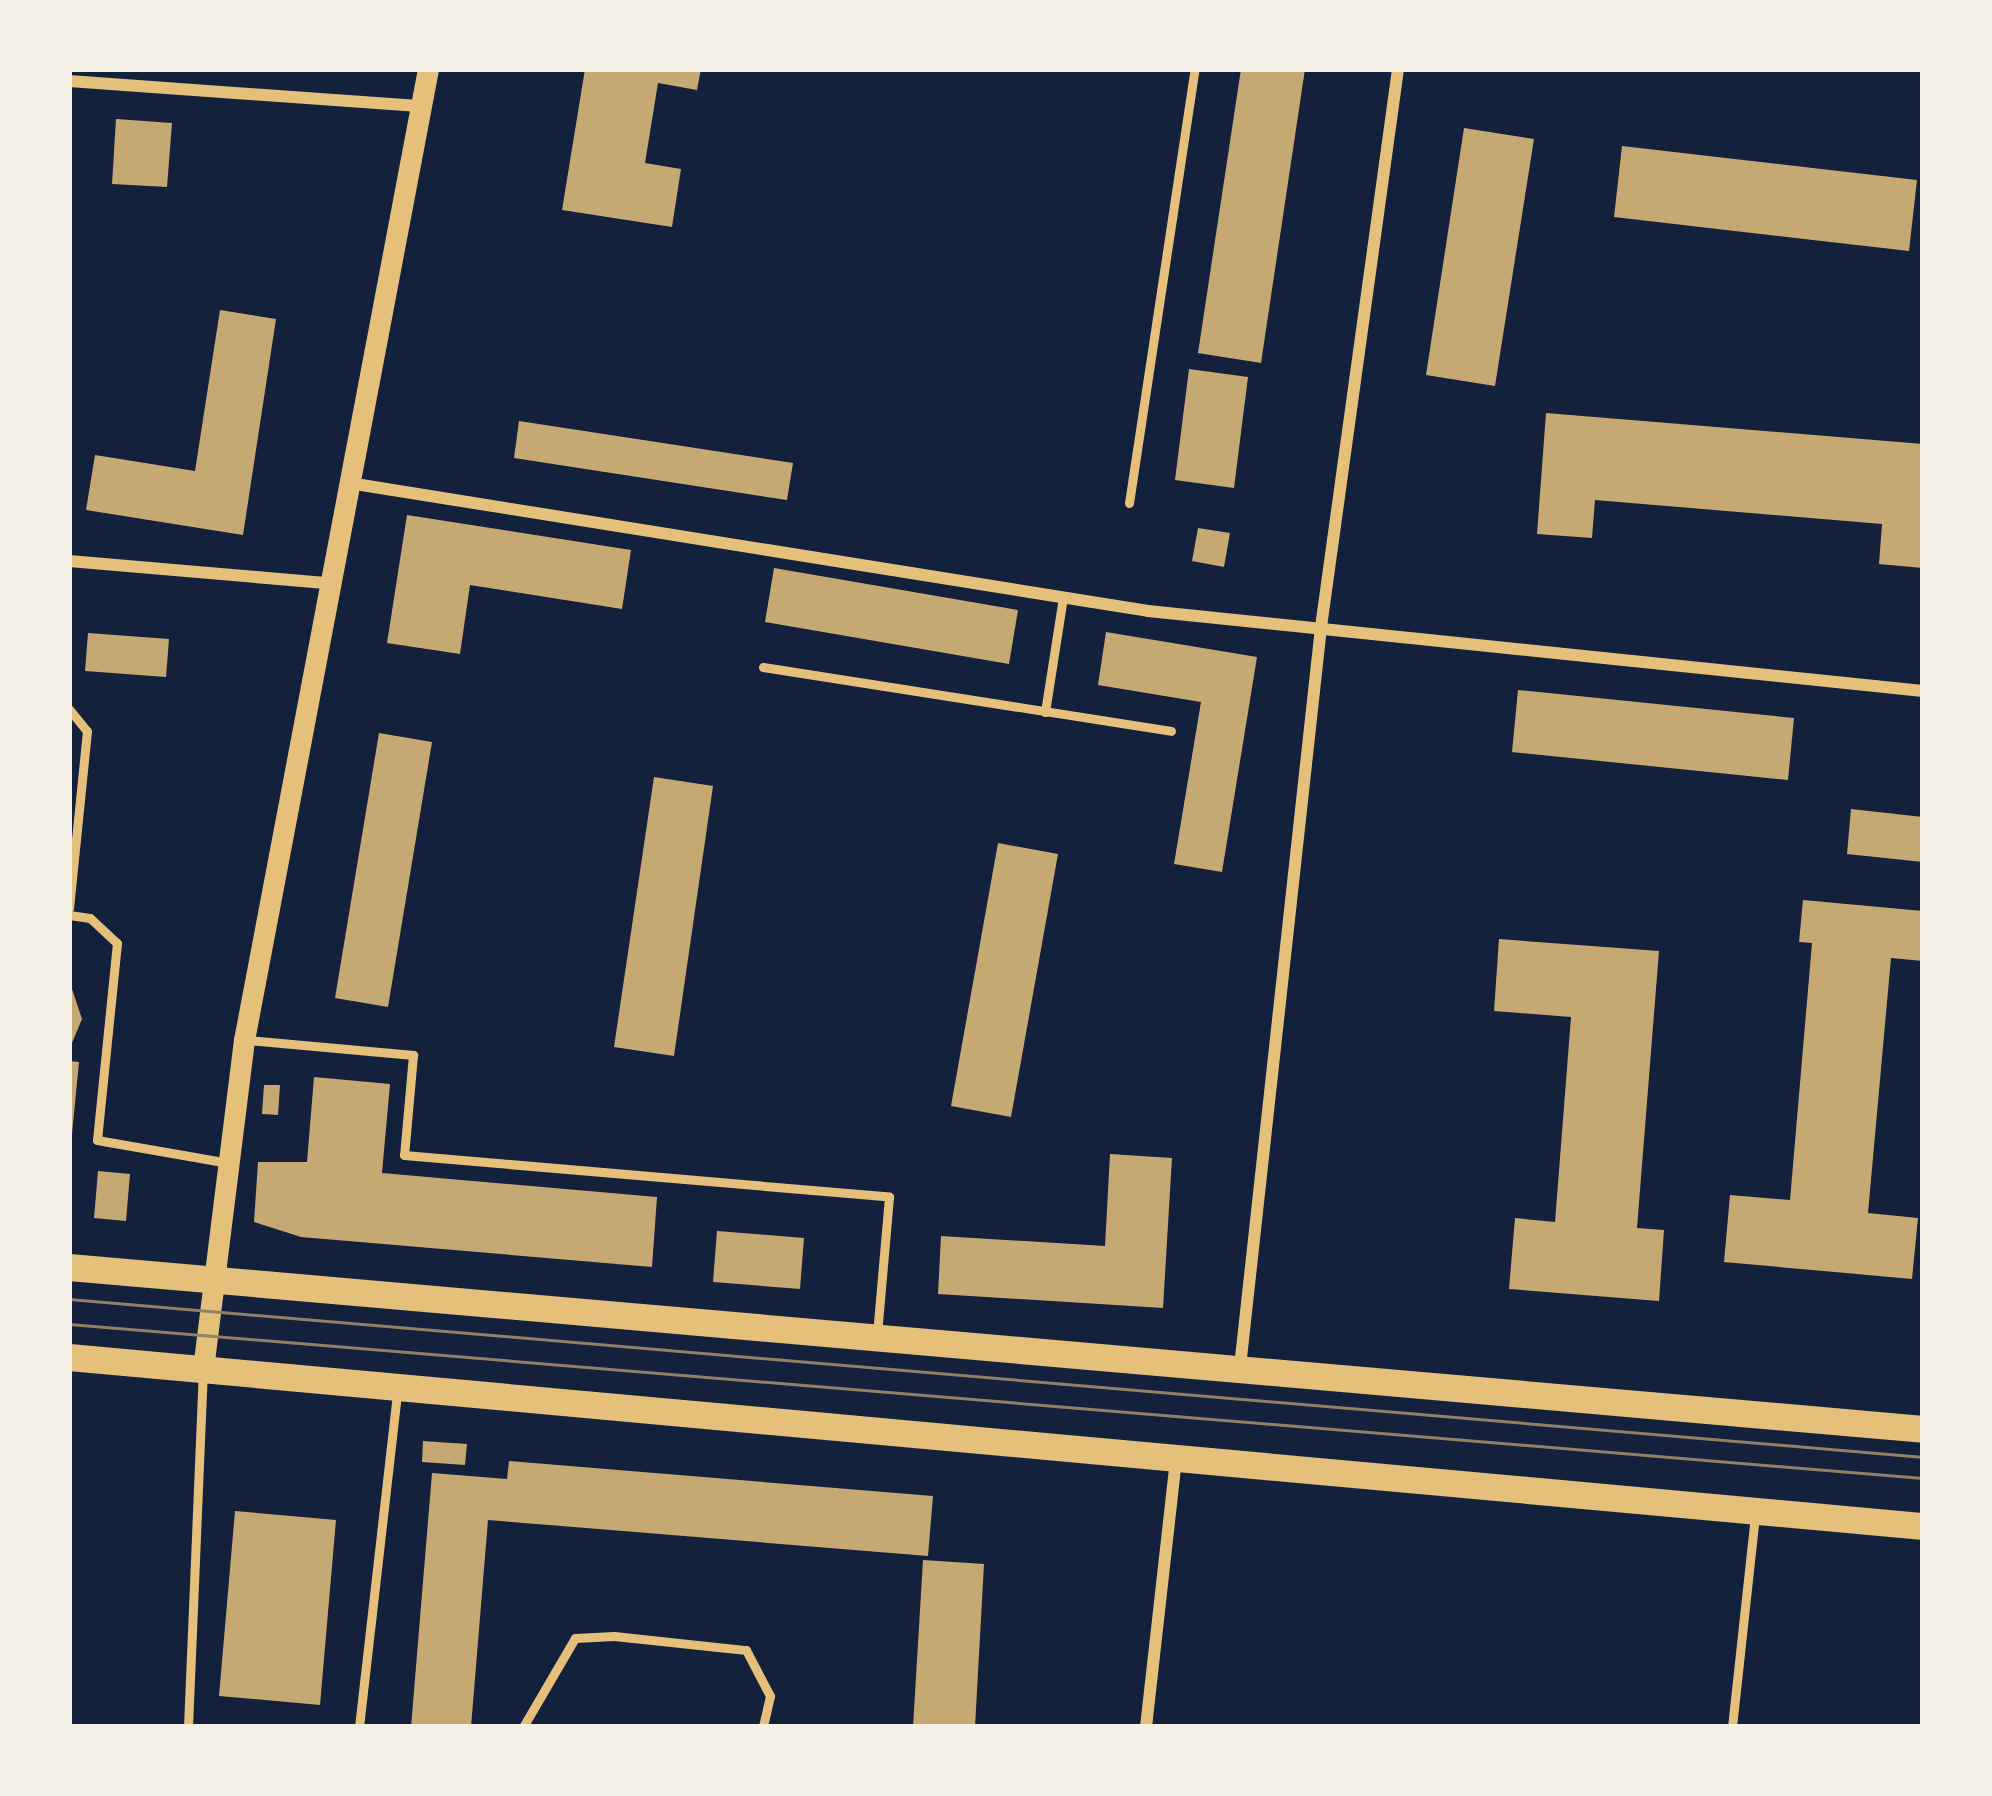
<!DOCTYPE html>
<html>
<head>
<meta charset="utf-8">
<style>
  body { margin:0 }
  #map { position:relative; width:1992px; height:1796px; overflow:hidden; background:#14213d; font-family:"Sofia Sans Condensed",sans-serif }
  div>[style] { position:absolute }
  .building>* { inset:0; background:#c6a872 }
  .service>* { height:9px; margin:-4.5px; padding:0 4.5px; transform-origin:4.5px; border-radius:4.5px; background:#e5c07b }
  .minor>* { height:12px; margin:-6px; padding:0 6px; transform-origin:6px; border-radius:6px; background:#e5c07b }
  .tertiary>* { height:21px; margin:-10.5px; padding:0 10.5px; transform-origin:10.5px; border-radius:10.5px; background:#e5c07b }
  .primary>* { height:27px; margin:-13.5px; padding:0 13.5px; transform-origin:13.5px; border-radius:13.5px; background:#e5c07b }
  .tram>* { height:3px; margin:-1.5px; padding:0 1.5px; transform-origin:1.5px; border-radius:1.5px; background:#918062 }
  span { translate:-50% -50%; white-space:nowrap; text-align:center; line-height:1.15; -webkit-text-stroke:9px #f6f1e7; paint-order:stroke }
  .frame { position:absolute; inset:0; border:72px solid #f6f1e7; pointer-events:none }
</style>
</head>
<body>
<div id="map">
  <div class="building">
    <div style="clip-path:polygon(585px 69px,701px 69px,697px 90px,658px 83px,645px 163px,681px 169px,672px 227px,562px 210px)"></div>
    <div style="clip-path:polygon(1241px 69px,1305px 69px,1261px 363px,1198px 353px)"></div>
    <div style="clip-path:polygon(116px 119px,172px 123px,167px 187px,112px 184px)"></div>
    <div style="clip-path:polygon(1464px 128px,1534px 139px,1495px 386px,1426px 375px)"></div>
    <div style="clip-path:polygon(1622px 146px,1917px 180px,1909px 251px,1614px 217px)"></div>
    <div style="clip-path:polygon(220px 310px,276px 319px,243px 535px,86px 510px,95px 455px,195px 471px)"></div>
    <div style="clip-path:polygon(1189px 369px,1248px 377px,1234px 488px,1175px 480px)"></div>
    <div style="clip-path:polygon(1546px 413px,1923px 444px,1923px 568px,1879px 564px,1882px 524px,1595px 500px,1592px 538px,1537px 534px)"></div>
    <div style="clip-path:polygon(519px 421px,793px 463px,787px 500px,514px 458px)"></div>
    <div style="clip-path:polygon(407px 515px,631px 550px,622px 609px,470px 585px,460px 654px,387px 643px)"></div>
    <div style="clip-path:polygon(1198px 528px,1230px 533px,1224px 567px,1192px 561px)"></div>
    <div style="clip-path:polygon(774px 568px,1018px 610px,1009px 664px,765px 622px)"></div>
    <div style="clip-path:polygon(1106px 632px,1257px 657px,1222px 872px,1174px 864px,1201px 702px,1098px 685px)"></div>
    <div style="clip-path:polygon(88px 633px,169px 639px,166px 677px,85px 671px)"></div>
    <div style="clip-path:polygon(1518px 690px,1794px 718px,1788px 780px,1512px 752px)"></div>
    <div style="clip-path:polygon(379px 733px,432px 742px,388px 1007px,335px 998px)"></div>
    <div style="clip-path:polygon(654px 777px,713px 786px,674px 1056px,614px 1047px)"></div>
    <div style="clip-path:polygon(1851px 809px,1923px 817px,1923px 862px,1847px 854px)"></div>
    <div style="clip-path:polygon(998px 843px,1058px 854px,1011px 1117px,951px 1106px)"></div>
    <div style="clip-path:polygon(1803px 900px,1923px 911px,1923px 961px,1891px 958px,1868px 1213px,1918px 1218px,1912px 1279px,1724px 1262px,1730px 1195px,1790px 1200px,1812px 943px,1799px 942px)"></div>
    <div style="clip-path:polygon(1499px 939px,1659px 951px,1637px 1228px,1664px 1230px,1659px 1301px,1509px 1289px,1515px 1218px,1555px 1222px,1571px 1017px,1494px 1011px)"></div>
    <div style="clip-path:polygon(69px 980px,82px 1019px,69px 1050px)"></div>
    <div style="clip-path:polygon(69px 1061px,79px 1062px,72px 1134px,69px 1133px)"></div>
    <div style="clip-path:polygon(314px 1077px,390px 1084px,382px 1173px,657px 1197px,652px 1267px,301px 1237px,254px 1222px,258px 1162px,307px 1162px)"></div>
    <div style="clip-path:polygon(264px 1085px,280px 1085px,278px 1115px,262px 1114px)"></div>
    <div style="clip-path:polygon(1110px 1154px,1172px 1158px,1163px 1308px,938px 1294px,941px 1236px,1105px 1246px)"></div>
    <div style="clip-path:polygon(98px 1171px,130px 1174px,126px 1221px,94px 1218px)"></div>
    <div style="clip-path:polygon(717px 1231px,804px 1238px,800px 1289px,713px 1282px)"></div>
    <div style="clip-path:polygon(423px 1441px,467px 1444px,465px 1465px,422px 1462px)"></div>
    <div style="clip-path:polygon(509px 1461px,933px 1496px,928px 1556px,488px 1520px,471px 1727px,411px 1727px,432px 1473px,507px 1479px)"></div>
    <div style="clip-path:polygon(235px 1511px,336px 1520px,320px 1705px,219px 1696px)"></div>
    <div style="clip-path:polygon(923px 1560px,984px 1564px,975px 1727px,913px 1727px)"></div>
  </div>
  <div class="service">
    <div style="left:1129px;top:503px;width:439px;rotate:-81.4deg"></div>
    <div style="left:763px;top:667px;width:413px;rotate:8.9deg"></div>
    <div style="left:69px;top:709px;width:28px;rotate:51deg"></div>
    <div style="left:87px;top:731px;width:178px;rotate:95.8deg"></div>
    <div style="left:1045px;top:712px;width:116px;rotate:-81.1deg"></div>
    <div style="left:69px;top:915px;width:21px;rotate:8deg"></div>
    <div style="left:90px;top:918px;width:37px;rotate:43deg"></div>
    <div style="left:117px;top:943px;width:198px;rotate:95.8deg"></div>
    <div style="left:97px;top:1140px;width:128px;rotate:9.9deg"></div>
    <div style="left:248px;top:1040px;width:166px;rotate:5.2deg"></div>
    <div style="left:413px;top:1055px;width:100px;rotate:95.1deg"></div>
    <div style="left:404px;top:1155px;width:487px;rotate:4.9deg"></div>
    <div style="left:889px;top:1197px;width:138px;rotate:95deg"></div>
    <div style="left:188px;top:1727px;width:352px;rotate:-87.6deg"></div>
    <div style="left:359px;top:1727px;width:336px;rotate:-83.5deg"></div>
    <div style="left:523px;top:1727px;width:103px;rotate:-59.7deg"></div>
    <div style="left:575px;top:1638px;width:39px;rotate:-3deg"></div>
    <div style="left:614px;top:1636px;width:133px;rotate:6.1deg"></div>
    <div style="left:746px;top:1650px;width:52px;rotate:62.4deg"></div>
    <div style="left:770px;top:1696px;width:32px;rotate:103deg"></div>
    <div style="left:1732px;top:1727px;width:212px;rotate:-83.8deg"></div>
  </div>
  <div class="minor">
    <div style="left:69px;top:81px;width:354px;rotate:4.1deg"></div>
    <div style="left:349px;top:483px;width:809px;rotate:9.1deg"></div>
    <div style="left:1148px;top:611px;width:779px;rotate:5.89deg"></div>
    <div style="left:69px;top:561px;width:260px;rotate:4.9deg"></div>
    <div style="left:1240px;top:1367px;width:744px;rotate:-83.75deg"></div>
    <div style="left:1321px;top:627px;width:563px;rotate:-82.14deg"></div>
    <div style="left:1146px;top:1727px;width:269px;rotate:-83.6deg"></div>
  </div>
  <div class="tertiary">
    <div style="left:203px;top:1369px;width:332px;rotate:-82.9deg"></div>
    <div style="left:244px;top:1040px;width:988px;rotate:-79.27deg"></div>
  </div>
  <div class="primary">
    <div style="left:69px;top:1267px;width:1861px;rotate:4.99deg"></div>
    <div style="left:69px;top:1357px;width:1862px;rotate:5.21deg"></div>
  </div>
  <div class="tram">
    <div style="left:69px;top:1299px;width:1861px;rotate:4.87deg"></div>
    <div style="left:69px;top:1324px;width:1860px;rotate:4.75deg"></div>
  </div>
  <div class="frame"></div>
</div>
</body>
</html>
